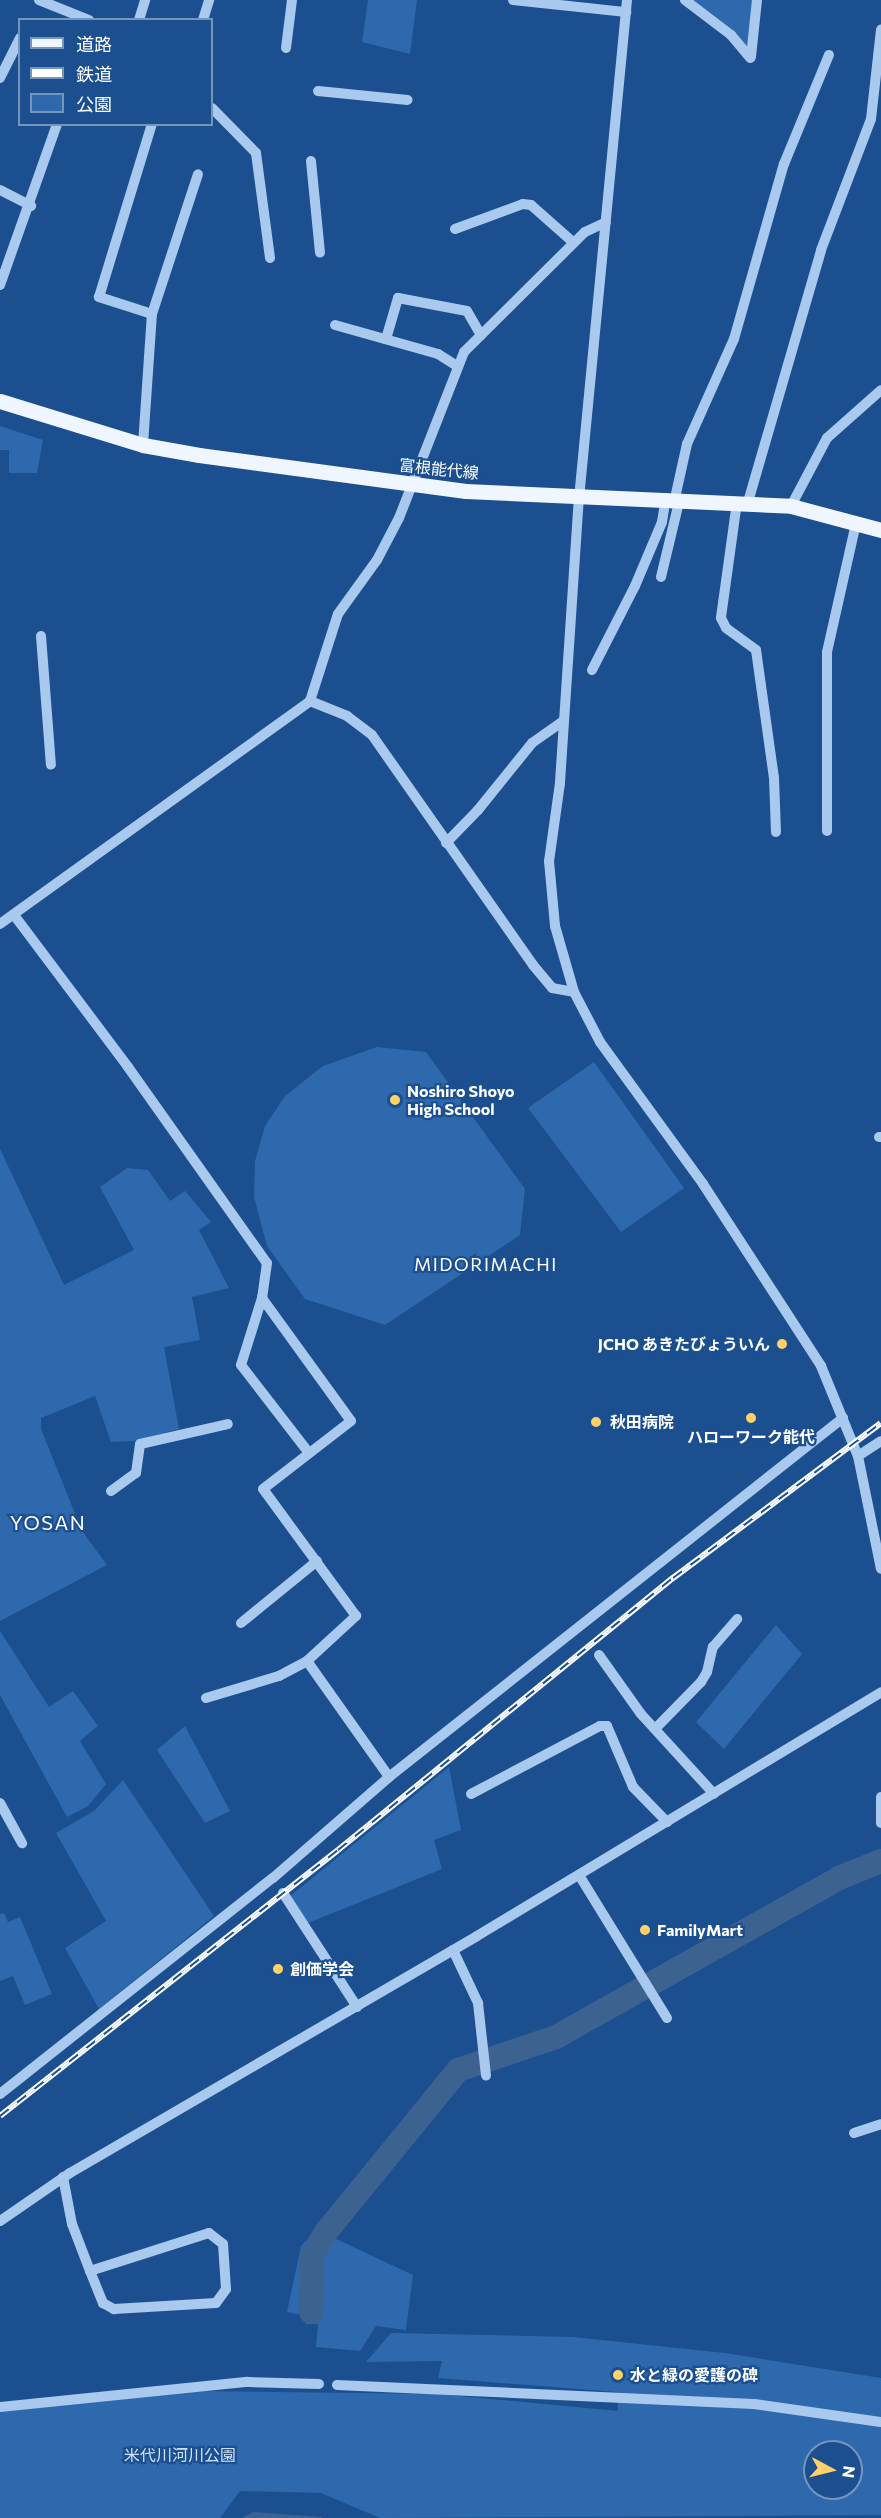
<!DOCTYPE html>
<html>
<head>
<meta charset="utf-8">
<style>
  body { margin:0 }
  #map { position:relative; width:881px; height:2518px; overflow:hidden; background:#1b4f8f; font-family:Commissioner,"Noto Sans JP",sans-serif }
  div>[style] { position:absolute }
  .green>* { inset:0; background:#2e69ad }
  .water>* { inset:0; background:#3c6290 }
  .river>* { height:24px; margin:-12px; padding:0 12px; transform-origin:12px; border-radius:12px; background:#3c6290 }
  .minor>* { height:10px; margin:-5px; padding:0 5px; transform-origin:5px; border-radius:5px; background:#a9c9ee }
  .major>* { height:15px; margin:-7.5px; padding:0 7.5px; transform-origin:7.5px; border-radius:7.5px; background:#f0f6ff }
  .rail>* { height:6px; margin-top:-3px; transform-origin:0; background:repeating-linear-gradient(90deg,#1b4f8f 0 11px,#fff 0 22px); box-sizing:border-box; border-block:2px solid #fff }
  .dots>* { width:16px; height:16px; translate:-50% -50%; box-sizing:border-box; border:3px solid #1b4f8f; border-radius:50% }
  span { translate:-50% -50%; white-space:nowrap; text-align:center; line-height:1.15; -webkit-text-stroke:4.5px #1b4f8f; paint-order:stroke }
  .street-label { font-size:16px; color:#fff }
  .poi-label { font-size:16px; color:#fff; font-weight:700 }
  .left { translate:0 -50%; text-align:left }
  .right { translate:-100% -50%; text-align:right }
  .park-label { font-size:16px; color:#cfe3fa }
  .neighbourhood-label { font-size:18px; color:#fff; letter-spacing:1.5px }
  .quarter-label { font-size:20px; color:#fff; letter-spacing:1.5px }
  .legend { position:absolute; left:18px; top:18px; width:195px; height:108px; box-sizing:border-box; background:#1b4f8f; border:2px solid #7695bc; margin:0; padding:8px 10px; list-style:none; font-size:18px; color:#fff }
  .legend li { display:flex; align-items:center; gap:12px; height:30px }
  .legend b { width:30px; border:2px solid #7695bc }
  .north { position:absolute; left:803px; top:2440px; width:60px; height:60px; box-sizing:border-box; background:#1b4f8f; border:2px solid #7695bc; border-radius:50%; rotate:97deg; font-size:16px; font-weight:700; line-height:24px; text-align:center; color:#fff }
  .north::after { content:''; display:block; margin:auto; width:21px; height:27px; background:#ffd166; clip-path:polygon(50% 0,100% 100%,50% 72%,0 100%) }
</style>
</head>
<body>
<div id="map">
  <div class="green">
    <div style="clip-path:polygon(368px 0,417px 0,410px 54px,362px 42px)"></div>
    <div style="clip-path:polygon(690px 0,754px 0,750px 48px,746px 49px)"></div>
    <div style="clip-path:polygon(0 426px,43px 440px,37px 473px,9px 473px,9px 450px,0 450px)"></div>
    <div style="clip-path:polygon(377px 1047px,426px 1052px,525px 1189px,520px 1235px,385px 1325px,305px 1299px,267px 1246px,254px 1197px,255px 1161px,265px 1126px,285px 1096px,323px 1066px)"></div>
    <div style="clip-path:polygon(594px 1062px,684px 1188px,621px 1232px,528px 1108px)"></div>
    <div style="clip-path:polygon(0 1149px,64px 1285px,134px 1250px,100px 1187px,127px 1168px,148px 1170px,170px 1201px,185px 1191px,211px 1222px,199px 1230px,229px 1288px,192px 1297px,200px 1340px,164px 1347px,179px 1429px,133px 1441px,111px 1442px,95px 1396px,41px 1418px,41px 1429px,82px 1531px,107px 1565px,0 1621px)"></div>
    <div style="clip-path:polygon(776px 1625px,802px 1654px,724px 1749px,696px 1722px)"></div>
    <div style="clip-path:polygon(0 1631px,49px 1707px,73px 1691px,98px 1726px,80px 1741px,106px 1784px,88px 1806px,67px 1817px,0 1695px)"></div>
    <div style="clip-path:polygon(185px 1726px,230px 1811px,205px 1823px,157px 1750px)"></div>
    <div style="clip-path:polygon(449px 1767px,461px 1830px,434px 1840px,442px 1869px,308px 1923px,289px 1897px)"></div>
    <div style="clip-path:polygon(123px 1780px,214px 1916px,99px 2009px,65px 1948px,106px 1921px,56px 1833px,94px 1811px)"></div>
    <div style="clip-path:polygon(4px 1913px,8px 1922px,20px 1917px,52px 1994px,25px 2005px,13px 1976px,0 1981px,0 1914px)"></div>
    <div style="clip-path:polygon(317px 2230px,413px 2275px,406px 2330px,376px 2326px,360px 2351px,316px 2347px,318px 2324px,305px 2324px,306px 2316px,287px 2312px,301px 2246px)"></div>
    <div style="clip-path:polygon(evenodd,391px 2333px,573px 2337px,725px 2353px,881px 2378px,881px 2515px,380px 2518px,321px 2493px,240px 2491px,220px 2518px,0 2518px,0 2412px,29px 2405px,192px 2391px,438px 2394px,618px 2411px,617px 2392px,438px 2378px,442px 2361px,366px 2362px,391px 2333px,815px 2452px,851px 2452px,851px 2488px,815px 2488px,815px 2452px)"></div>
  </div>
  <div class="water">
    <div style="clip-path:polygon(318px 2236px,327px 2241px,317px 2259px,316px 2312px,306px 2311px,304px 2273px,308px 2251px)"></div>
    <div style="clip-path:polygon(253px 2512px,321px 2517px,323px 2518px,242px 2518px)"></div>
  </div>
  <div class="river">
    <div style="left:311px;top:2312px;width:56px;rotate:-89deg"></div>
    <div style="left:312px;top:2256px;width:28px;rotate:-60deg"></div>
    <div style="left:326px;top:2232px;width:209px;rotate:-50.8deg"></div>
    <div style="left:458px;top:2070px;width:103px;rotate:-18.6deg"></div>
    <div style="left:556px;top:2037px;width:325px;rotate:-29.3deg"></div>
    <div style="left:839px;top:1878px;width:45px;rotate:-22deg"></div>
  </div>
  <div class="minor">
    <div style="left:39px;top:0;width:54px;rotate:21.8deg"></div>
    <div style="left:513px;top:0;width:114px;rotate:6.1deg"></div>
    <div style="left:627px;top:0;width:498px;rotate:95.5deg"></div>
    <div style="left:579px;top:496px;width:288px;rotate:93.8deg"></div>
    <div style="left:560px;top:783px;width:79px;rotate:98deg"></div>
    <div style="left:549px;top:861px;width:65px;rotate:84.7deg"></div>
    <div style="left:555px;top:926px;width:69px;rotate:73.9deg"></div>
    <div style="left:574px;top:992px;width:56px;rotate:62.5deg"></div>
    <div style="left:600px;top:1042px;width:175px;rotate:54deg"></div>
    <div style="left:703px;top:1184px;width:217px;rotate:57deg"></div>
    <div style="left:821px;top:1366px;width:97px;rotate:67.7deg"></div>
    <div style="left:858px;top:1456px;width:115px;rotate:78.5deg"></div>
    <div style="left:685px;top:0;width:58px;rotate:37.3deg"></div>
    <div style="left:731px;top:35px;width:30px;rotate:50deg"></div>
    <div style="left:139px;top:20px;width:21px;rotate:-73deg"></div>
    <div style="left:203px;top:20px;width:21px;rotate:-73deg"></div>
    <div style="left:286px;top:48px;width:48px;rotate:-82.9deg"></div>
    <div style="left:751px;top:57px;width:57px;rotate:-84deg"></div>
    <div style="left:0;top:78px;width:45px;rotate:-63.4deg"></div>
    <div style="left:318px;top:91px;width:90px;rotate:5.7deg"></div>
    <div style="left:212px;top:108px;width:63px;rotate:45.6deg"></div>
    <div style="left:256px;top:153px;width:106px;rotate:82.4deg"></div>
    <div style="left:311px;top:161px;width:92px;rotate:84.4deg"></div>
    <div style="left:0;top:190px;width:35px;rotate:27deg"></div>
    <div style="left:455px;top:229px;width:72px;rotate:-20.2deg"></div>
    <div style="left:523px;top:204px;width:8px;rotate:7deg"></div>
    <div style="left:531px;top:205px;width:57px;rotate:41.5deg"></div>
    <div style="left:0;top:285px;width:171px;rotate:-70.5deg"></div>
    <div style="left:152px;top:314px;width:147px;rotate:-71.8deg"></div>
    <div style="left:335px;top:325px;width:107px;rotate:15.7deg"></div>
    <div style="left:438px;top:354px;width:22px;rotate:32deg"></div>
    <div style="left:386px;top:339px;width:43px;rotate:-73.7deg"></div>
    <div style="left:398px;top:298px;width:70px;rotate:10.7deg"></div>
    <div style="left:467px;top:311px;width:28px;rotate:60deg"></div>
    <div style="left:143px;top:445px;width:131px;rotate:-86.1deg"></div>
    <div style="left:152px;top:314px;width:56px;rotate:-162.2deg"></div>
    <div style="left:99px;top:297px;width:181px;rotate:-73deg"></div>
    <div style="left:675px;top:498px;width:55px;rotate:-77.5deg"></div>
    <div style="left:687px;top:444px;width:115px;rotate:-65.9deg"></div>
    <div style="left:734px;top:339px;width:182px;rotate:-74.1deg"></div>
    <div style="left:784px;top:164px;width:118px;rotate:-67.6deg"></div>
    <div style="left:737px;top:502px;width:117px;rotate:97.9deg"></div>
    <div style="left:721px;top:618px;width:11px;rotate:63deg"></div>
    <div style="left:726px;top:628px;width:37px;rotate:36deg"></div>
    <div style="left:756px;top:650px;width:129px;rotate:82deg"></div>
    <div style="left:774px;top:778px;width:54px;rotate:87.9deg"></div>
    <div style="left:748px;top:502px;width:262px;rotate:-73.8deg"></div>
    <div style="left:821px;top:250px;width:140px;rotate:-69.1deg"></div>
    <div style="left:871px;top:119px;width:90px;rotate:-83.6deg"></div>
    <div style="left:791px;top:506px;width:77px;rotate:-62.1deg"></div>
    <div style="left:827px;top:438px;width:72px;rotate:-41.6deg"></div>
    <div style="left:661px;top:577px;width:81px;rotate:-76.5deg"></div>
    <div style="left:41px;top:636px;width:129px;rotate:85.6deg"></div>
    <div style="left:592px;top:670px;width:94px;rotate:-62.9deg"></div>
    <div style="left:635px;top:586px;width:69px;rotate:-67.1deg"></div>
    <div style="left:662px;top:522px;width:24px;rotate:-81deg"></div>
    <div style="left:310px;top:701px;width:40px;rotate:22deg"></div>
    <div style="left:347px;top:716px;width:31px;rotate:37deg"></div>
    <div style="left:372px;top:735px;width:281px;rotate:55deg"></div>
    <div style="left:533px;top:965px;width:30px;rotate:50deg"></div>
    <div style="left:552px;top:988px;width:22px;rotate:10deg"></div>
    <div style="left:827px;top:831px;width:179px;rotate:-90deg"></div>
    <div style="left:827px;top:652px;width:132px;rotate:-77.3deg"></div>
    <div style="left:446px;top:843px;width:46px;rotate:-45.9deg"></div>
    <div style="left:478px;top:810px;width:86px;rotate:-51.1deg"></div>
    <div style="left:532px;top:743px;width:38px;rotate:-35deg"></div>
    <div style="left:14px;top:915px;width:190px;rotate:53.1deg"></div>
    <div style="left:128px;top:1067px;width:240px;rotate:54.7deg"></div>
    <div style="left:267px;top:1263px;width:35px;rotate:98deg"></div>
    <div style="left:262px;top:1298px;width:70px;rotate:107.4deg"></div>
    <div style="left:241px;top:1365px;width:111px;rotate:52.3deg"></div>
    <div style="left:0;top:924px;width:382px;rotate:-35.7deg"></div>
    <div style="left:310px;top:701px;width:91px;rotate:-72.2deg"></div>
    <div style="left:338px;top:614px;width:67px;rotate:-54.2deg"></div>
    <div style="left:377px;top:560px;width:47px;rotate:-62.4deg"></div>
    <div style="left:399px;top:518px;width:178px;rotate:-68.6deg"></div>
    <div style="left:464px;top:352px;width:170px;rotate:-44.8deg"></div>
    <div style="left:585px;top:232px;width:23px;rotate:-25deg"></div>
    <div style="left:879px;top:1137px;width:2px"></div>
    <div style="left:858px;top:1456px;width:27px;rotate:-33deg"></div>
    <div style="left:111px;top:1491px;width:31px;rotate:-36deg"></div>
    <div style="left:136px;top:1473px;width:29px;rotate:-82deg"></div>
    <div style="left:140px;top:1444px;width:90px;rotate:-12.8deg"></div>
    <div style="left:241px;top:1623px;width:98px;rotate:-39.2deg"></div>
    <div style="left:599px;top:1655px;width:72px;rotate:54.6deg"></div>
    <div style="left:641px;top:1714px;width:108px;rotate:47.6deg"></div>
    <div style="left:307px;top:1661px;width:142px;rotate:54.7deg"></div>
    <div style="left:206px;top:1698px;width:76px;rotate:-16.8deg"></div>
    <div style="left:279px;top:1676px;width:32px;rotate:-28deg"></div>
    <div style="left:307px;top:1661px;width:67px;rotate:-42.6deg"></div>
    <div style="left:356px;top:1616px;width:157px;rotate:-126.2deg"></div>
    <div style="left:263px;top:1489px;width:111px;rotate:-37.7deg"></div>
    <div style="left:351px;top:1421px;width:152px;rotate:-125.9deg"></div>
    <div style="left:655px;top:1729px;width:66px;rotate:-45.6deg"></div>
    <div style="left:701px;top:1682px;width:12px;rotate:-59deg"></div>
    <div style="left:707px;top:1672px;width:26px;rotate:-77deg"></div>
    <div style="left:713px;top:1647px;width:37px;rotate:-49deg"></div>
    <div style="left:471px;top:1794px;width:146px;rotate:-27.8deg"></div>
    <div style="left:600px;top:1726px;width:7px"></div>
    <div style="left:607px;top:1726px;width:66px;rotate:66.9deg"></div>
    <div style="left:633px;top:1787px;width:49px;rotate:45.8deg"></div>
    <div style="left:881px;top:1797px;width:26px;rotate:90deg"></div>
    <div style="left:0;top:1803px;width:46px;rotate:61.2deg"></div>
    <div style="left:579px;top:1875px;width:168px;rotate:58.4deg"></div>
    <div style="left:283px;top:1893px;width:136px;rotate:57deg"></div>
    <div style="left:453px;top:1950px;width:59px;rotate:64.7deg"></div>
    <div style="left:478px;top:2003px;width:73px;rotate:83.7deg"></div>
    <div style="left:0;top:2094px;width:348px;rotate:-38.4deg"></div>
    <div style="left:273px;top:1878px;width:154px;rotate:-41deg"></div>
    <div style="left:389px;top:1777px;width:579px;rotate:-38.34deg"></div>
    <div style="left:854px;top:2133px;width:28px;rotate:-18deg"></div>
    <div style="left:63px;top:2177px;width:48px;rotate:79.2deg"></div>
    <div style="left:72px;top:2224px;width:50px;rotate:69deg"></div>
    <div style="left:90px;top:2271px;width:35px;rotate:68deg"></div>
    <div style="left:103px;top:2303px;width:13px;rotate:29deg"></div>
    <div style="left:114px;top:2309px;width:102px;rotate:-3.4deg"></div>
    <div style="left:216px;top:2303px;width:17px;rotate:-54deg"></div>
    <div style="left:226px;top:2289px;width:45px;rotate:-93.8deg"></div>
    <div style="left:223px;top:2244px;width:18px;rotate:-142deg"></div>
    <div style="left:209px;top:2233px;width:125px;rotate:162.3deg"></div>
    <div style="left:0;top:2221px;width:85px;rotate:-34.4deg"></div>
    <div style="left:70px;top:2173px;width:471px;rotate:-30.2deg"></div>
    <div style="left:477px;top:1936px;width:472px;rotate:-31.1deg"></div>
    <div style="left:337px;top:2385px;width:417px;rotate:2.6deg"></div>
    <div style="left:754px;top:2404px;width:128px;rotate:8.1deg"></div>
    <div style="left:0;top:2407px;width:249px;rotate:-5.8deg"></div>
    <div style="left:248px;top:2382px;width:71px;rotate:1.6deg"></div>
  </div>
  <div class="major">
    <div style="left:0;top:401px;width:150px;rotate:17.1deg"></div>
    <div style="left:143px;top:445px;width:57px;rotate:10.1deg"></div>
    <div style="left:199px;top:455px;width:269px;rotate:7.7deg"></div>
    <div style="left:466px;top:491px;width:325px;rotate:2.6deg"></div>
    <div style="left:791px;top:506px;width:93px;rotate:14.9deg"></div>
  </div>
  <div class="rail">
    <div style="left:0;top:2116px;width:430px;rotate:-38.2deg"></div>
    <div style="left:338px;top:1850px;width:432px;rotate:-39.1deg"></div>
    <div style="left:673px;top:1578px;width:259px;rotate:-36.7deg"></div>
  </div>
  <div class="dots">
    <div style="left:395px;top:1100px;background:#ffd166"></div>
    <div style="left:782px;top:1344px;background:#ffd166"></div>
    <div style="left:751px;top:1418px;background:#ffd166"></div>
    <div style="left:596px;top:1422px;background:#ffd166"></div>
    <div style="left:645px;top:1930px;background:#ffd166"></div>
    <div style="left:278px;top:1969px;background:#ffd166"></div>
    <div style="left:618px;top:2375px;background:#ffd166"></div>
  </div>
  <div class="street-label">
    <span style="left:439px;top:469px;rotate:6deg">富根能代線</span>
  </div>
  <div class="poi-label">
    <span class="left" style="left:407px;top:1100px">Noshiro Shoyo<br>High School</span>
    <span class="right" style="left:770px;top:1344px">JCHO あきたびょういん</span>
    <span class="left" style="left:610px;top:1422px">秋田病院</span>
    <span style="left:751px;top:1437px">ハローワーク能代</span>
    <span class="left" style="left:657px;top:1930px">FamilyMart</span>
    <span class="left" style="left:290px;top:1969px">創価学会</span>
    <span class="left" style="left:630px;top:2375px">水と緑の愛護の碑</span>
  </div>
  <div class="park-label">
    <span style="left:180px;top:2455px">米代川河川公園</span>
  </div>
  <div class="neighbourhood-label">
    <span style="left:486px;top:1264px">MIDORIMACHI</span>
  </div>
  <div class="quarter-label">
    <span style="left:48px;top:1522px">YOSAN</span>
  </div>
  <ul class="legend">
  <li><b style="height:8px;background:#f0f6ff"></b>道路</li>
  <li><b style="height:8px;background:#fff"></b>鉄道</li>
  <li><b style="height:16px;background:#2e69ad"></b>公園</li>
  </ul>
  <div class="north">N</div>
</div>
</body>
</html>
